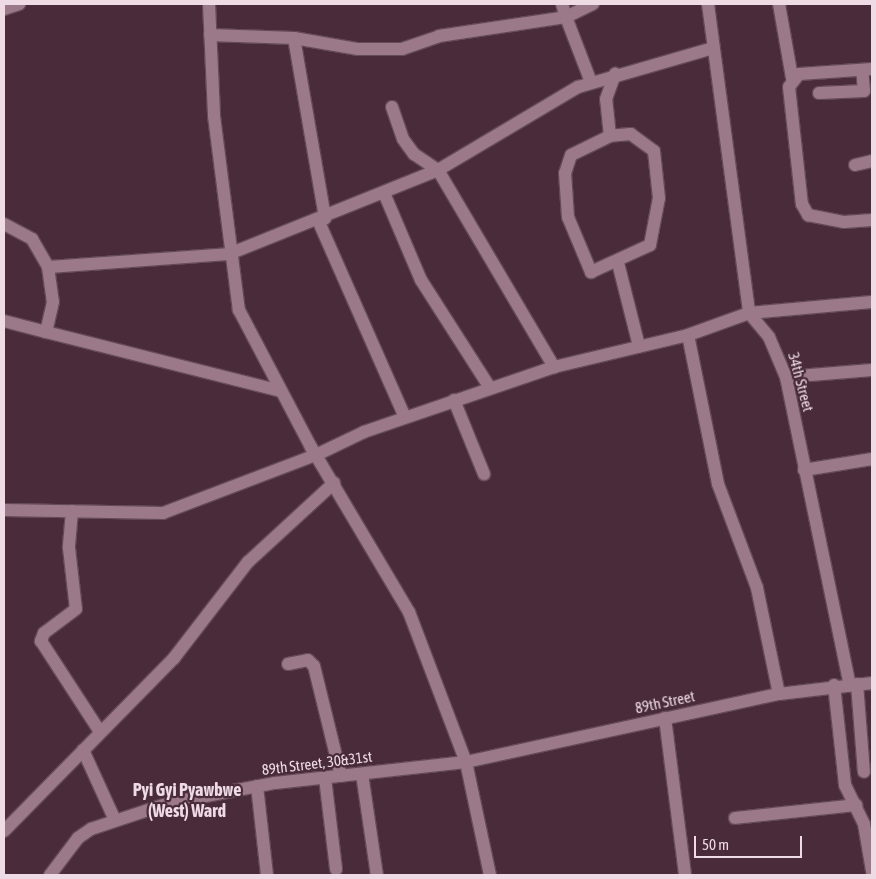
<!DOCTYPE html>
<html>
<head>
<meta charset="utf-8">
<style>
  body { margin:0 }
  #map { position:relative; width:876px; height:879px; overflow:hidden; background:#492b39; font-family:"Asap Condensed",sans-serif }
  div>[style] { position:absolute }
  .roads { filter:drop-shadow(1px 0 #644b57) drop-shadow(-1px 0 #644b57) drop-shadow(0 1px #644b57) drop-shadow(0 -1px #644b57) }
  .street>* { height:12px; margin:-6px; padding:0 6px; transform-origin:6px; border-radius:6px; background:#9c7988 }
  span { translate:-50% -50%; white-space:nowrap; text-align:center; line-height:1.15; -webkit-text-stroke:4.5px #492b39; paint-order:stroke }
  .street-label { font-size:15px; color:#eedbe3 }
  .quarter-label { font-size:18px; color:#eedbe3; font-weight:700 }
  .frame { position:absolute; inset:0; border:5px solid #eedbe3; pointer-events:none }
  .scale { position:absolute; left:694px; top:836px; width:108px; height:22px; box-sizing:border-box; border:2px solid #eedbe3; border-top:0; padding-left:6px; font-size:15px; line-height:18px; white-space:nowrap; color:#eedbe3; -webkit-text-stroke:4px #492b39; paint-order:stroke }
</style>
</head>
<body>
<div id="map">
  <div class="roads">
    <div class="street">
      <div style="left:209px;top:4px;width:112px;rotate:87.4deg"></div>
      <div style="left:214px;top:116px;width:196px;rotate:82.7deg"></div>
      <div style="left:239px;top:310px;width:155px;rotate:62.3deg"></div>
      <div style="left:311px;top:447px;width:192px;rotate:59.3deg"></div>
      <div style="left:409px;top:612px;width:160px;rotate:69.2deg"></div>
      <div style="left:466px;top:762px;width:116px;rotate:78deg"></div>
      <div style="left:562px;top:4px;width:14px;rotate:73deg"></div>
      <div style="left:566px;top:17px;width:30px;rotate:-26deg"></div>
      <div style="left:708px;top:4px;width:312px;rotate:82.4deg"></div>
      <div style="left:749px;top:313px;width:31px;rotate:50deg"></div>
      <div style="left:769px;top:337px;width:43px;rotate:67deg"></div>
      <div style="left:786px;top:377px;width:315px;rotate:78.3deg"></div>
      <div style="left:779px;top:4px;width:75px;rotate:80deg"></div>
      <div style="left:4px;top:9px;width:16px;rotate:-18deg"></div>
      <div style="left:210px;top:35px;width:84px;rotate:2deg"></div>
      <div style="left:294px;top:38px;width:65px;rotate:9.8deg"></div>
      <div style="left:358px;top:49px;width:44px"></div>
      <div style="left:402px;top:49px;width:39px;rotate:-19deg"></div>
      <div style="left:439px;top:36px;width:128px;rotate:-8.5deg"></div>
      <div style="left:566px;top:17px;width:70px;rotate:69deg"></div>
      <div style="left:294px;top:38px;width:183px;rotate:80.2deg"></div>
      <div style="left:325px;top:218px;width:7px;rotate:164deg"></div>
      <div style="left:318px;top:220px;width:215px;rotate:66.2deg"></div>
      <div style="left:872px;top:69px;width:73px;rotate:176.1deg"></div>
      <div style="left:799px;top:74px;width:16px;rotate:128deg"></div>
      <div style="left:789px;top:87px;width:118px;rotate:83.7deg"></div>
      <div style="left:802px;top:204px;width:13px;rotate:61deg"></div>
      <div style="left:808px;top:215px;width:37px;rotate:11deg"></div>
      <div style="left:844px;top:222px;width:28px;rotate:-4deg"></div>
      <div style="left:819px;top:93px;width:45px;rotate:-2.5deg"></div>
      <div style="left:864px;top:91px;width:21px;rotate:-95deg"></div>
      <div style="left:392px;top:107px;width:34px;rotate:71deg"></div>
      <div style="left:403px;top:139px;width:19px;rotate:54deg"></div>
      <div style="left:414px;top:154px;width:29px;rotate:34deg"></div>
      <div style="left:438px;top:170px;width:229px;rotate:59.5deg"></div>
      <div style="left:610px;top:136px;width:43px;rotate:154deg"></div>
      <div style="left:571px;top:155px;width:19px;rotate:108deg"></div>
      <div style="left:565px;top:173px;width:44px;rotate:86.1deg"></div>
      <div style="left:568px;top:217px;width:60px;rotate:67.3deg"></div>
      <div style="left:591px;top:272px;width:65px;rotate:-24.6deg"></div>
      <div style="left:650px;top:245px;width:48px;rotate:-79.2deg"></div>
      <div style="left:659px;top:198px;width:47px;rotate:-96.1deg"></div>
      <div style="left:654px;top:151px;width:29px;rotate:-144deg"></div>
      <div style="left:631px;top:134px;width:21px;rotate:175deg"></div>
      <div style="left:610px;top:136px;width:37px;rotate:-96deg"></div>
      <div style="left:606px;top:99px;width:27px;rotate:-70deg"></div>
      <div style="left:855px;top:165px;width:17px;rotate:-13deg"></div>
      <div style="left:384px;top:193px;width:95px;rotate:67deg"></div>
      <div style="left:421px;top:280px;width:128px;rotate:57.4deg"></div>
      <div style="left:4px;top:224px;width:32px;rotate:28deg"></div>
      <div style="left:32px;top:239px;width:32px;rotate:60deg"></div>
      <div style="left:48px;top:267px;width:35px;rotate:82deg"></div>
      <div style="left:53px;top:302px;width:31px;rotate:103deg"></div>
      <div style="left:46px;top:332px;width:242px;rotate:14.1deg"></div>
      <div style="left:618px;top:263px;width:86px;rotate:75.8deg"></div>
      <div style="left:48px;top:267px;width:181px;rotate:-4.1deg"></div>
      <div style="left:229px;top:254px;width:225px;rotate:-21.9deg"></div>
      <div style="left:438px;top:170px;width:163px;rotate:-30.7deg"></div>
      <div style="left:578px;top:87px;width:141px;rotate:-16.1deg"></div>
      <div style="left:4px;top:321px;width:43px;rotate:14.7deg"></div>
      <div style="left:688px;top:335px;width:152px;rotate:78.6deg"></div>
      <div style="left:718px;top:484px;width:111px;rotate:69.4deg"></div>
      <div style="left:757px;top:588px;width:108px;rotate:78.3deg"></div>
      <div style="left:786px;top:377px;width:86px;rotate:-4.7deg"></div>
      <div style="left:454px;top:400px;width:80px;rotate:67.9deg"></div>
      <div style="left:804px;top:470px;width:69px;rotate:-9.2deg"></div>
      <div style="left:4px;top:510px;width:159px;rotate:1.1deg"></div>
      <div style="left:163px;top:513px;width:164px;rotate:-20.8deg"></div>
      <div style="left:316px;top:455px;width:53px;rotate:-25.6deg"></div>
      <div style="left:364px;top:432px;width:201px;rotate:-18.9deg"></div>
      <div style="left:554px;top:367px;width:138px;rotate:-13.4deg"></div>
      <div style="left:688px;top:335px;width:65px;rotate:-19.8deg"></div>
      <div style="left:749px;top:313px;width:123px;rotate:-5.1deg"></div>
      <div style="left:72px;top:511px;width:37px;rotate:95deg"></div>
      <div style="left:69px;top:548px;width:61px;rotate:83.5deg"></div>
      <div style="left:76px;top:609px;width:40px;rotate:143deg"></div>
      <div style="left:44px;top:633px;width:9px;rotate:111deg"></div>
      <div style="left:41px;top:641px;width:108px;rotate:57deg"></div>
      <div style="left:288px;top:664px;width:20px;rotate:-11deg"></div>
      <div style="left:308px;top:660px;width:8px;rotate:45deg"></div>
      <div style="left:314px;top:666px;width:113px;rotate:76.2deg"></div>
      <div style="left:857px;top:684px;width:88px;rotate:85.5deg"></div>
      <div style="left:834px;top:685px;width:101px;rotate:83.7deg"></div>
      <div style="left:845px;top:785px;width:43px;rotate:64deg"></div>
      <div style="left:864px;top:824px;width:48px;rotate:80.3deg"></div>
      <div style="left:665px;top:718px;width:158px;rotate:82.7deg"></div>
      <div style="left:83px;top:750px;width:75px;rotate:65.5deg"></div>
      <div style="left:362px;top:774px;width:102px;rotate:81.6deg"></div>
      <div style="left:325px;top:778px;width:92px;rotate:83.1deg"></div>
      <div style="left:257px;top:786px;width:90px;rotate:83.6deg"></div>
      <div style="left:735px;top:818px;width:122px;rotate:-6.1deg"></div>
      <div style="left:4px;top:831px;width:243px;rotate:-45.5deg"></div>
      <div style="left:174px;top:658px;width:121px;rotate:-52.4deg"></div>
      <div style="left:248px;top:562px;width:117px;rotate:-42.6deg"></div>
      <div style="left:50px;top:875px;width:46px;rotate:-52.9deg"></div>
      <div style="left:78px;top:838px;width:16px;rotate:-35deg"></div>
      <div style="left:91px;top:829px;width:82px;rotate:-18.4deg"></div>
      <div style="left:169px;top:803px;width:108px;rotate:-10.7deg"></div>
      <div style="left:275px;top:783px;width:192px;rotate:-6.3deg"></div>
      <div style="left:466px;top:762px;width:320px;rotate:-12.3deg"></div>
      <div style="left:779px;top:694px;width:94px;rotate:-6.7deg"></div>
    </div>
  </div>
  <div class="street-label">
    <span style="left:801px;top:382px;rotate:75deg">34th Street</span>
    <span style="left:665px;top:702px;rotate:-12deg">89th Street</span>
    <span style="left:317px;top:763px;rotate:-7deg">89th Street, 30&amp;31st</span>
  </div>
  <div class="quarter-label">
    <span style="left:187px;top:801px">Pyi Gyi Pyawbwe<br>(West) Ward</span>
  </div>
  <div class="frame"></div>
  <div class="scale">50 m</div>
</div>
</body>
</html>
